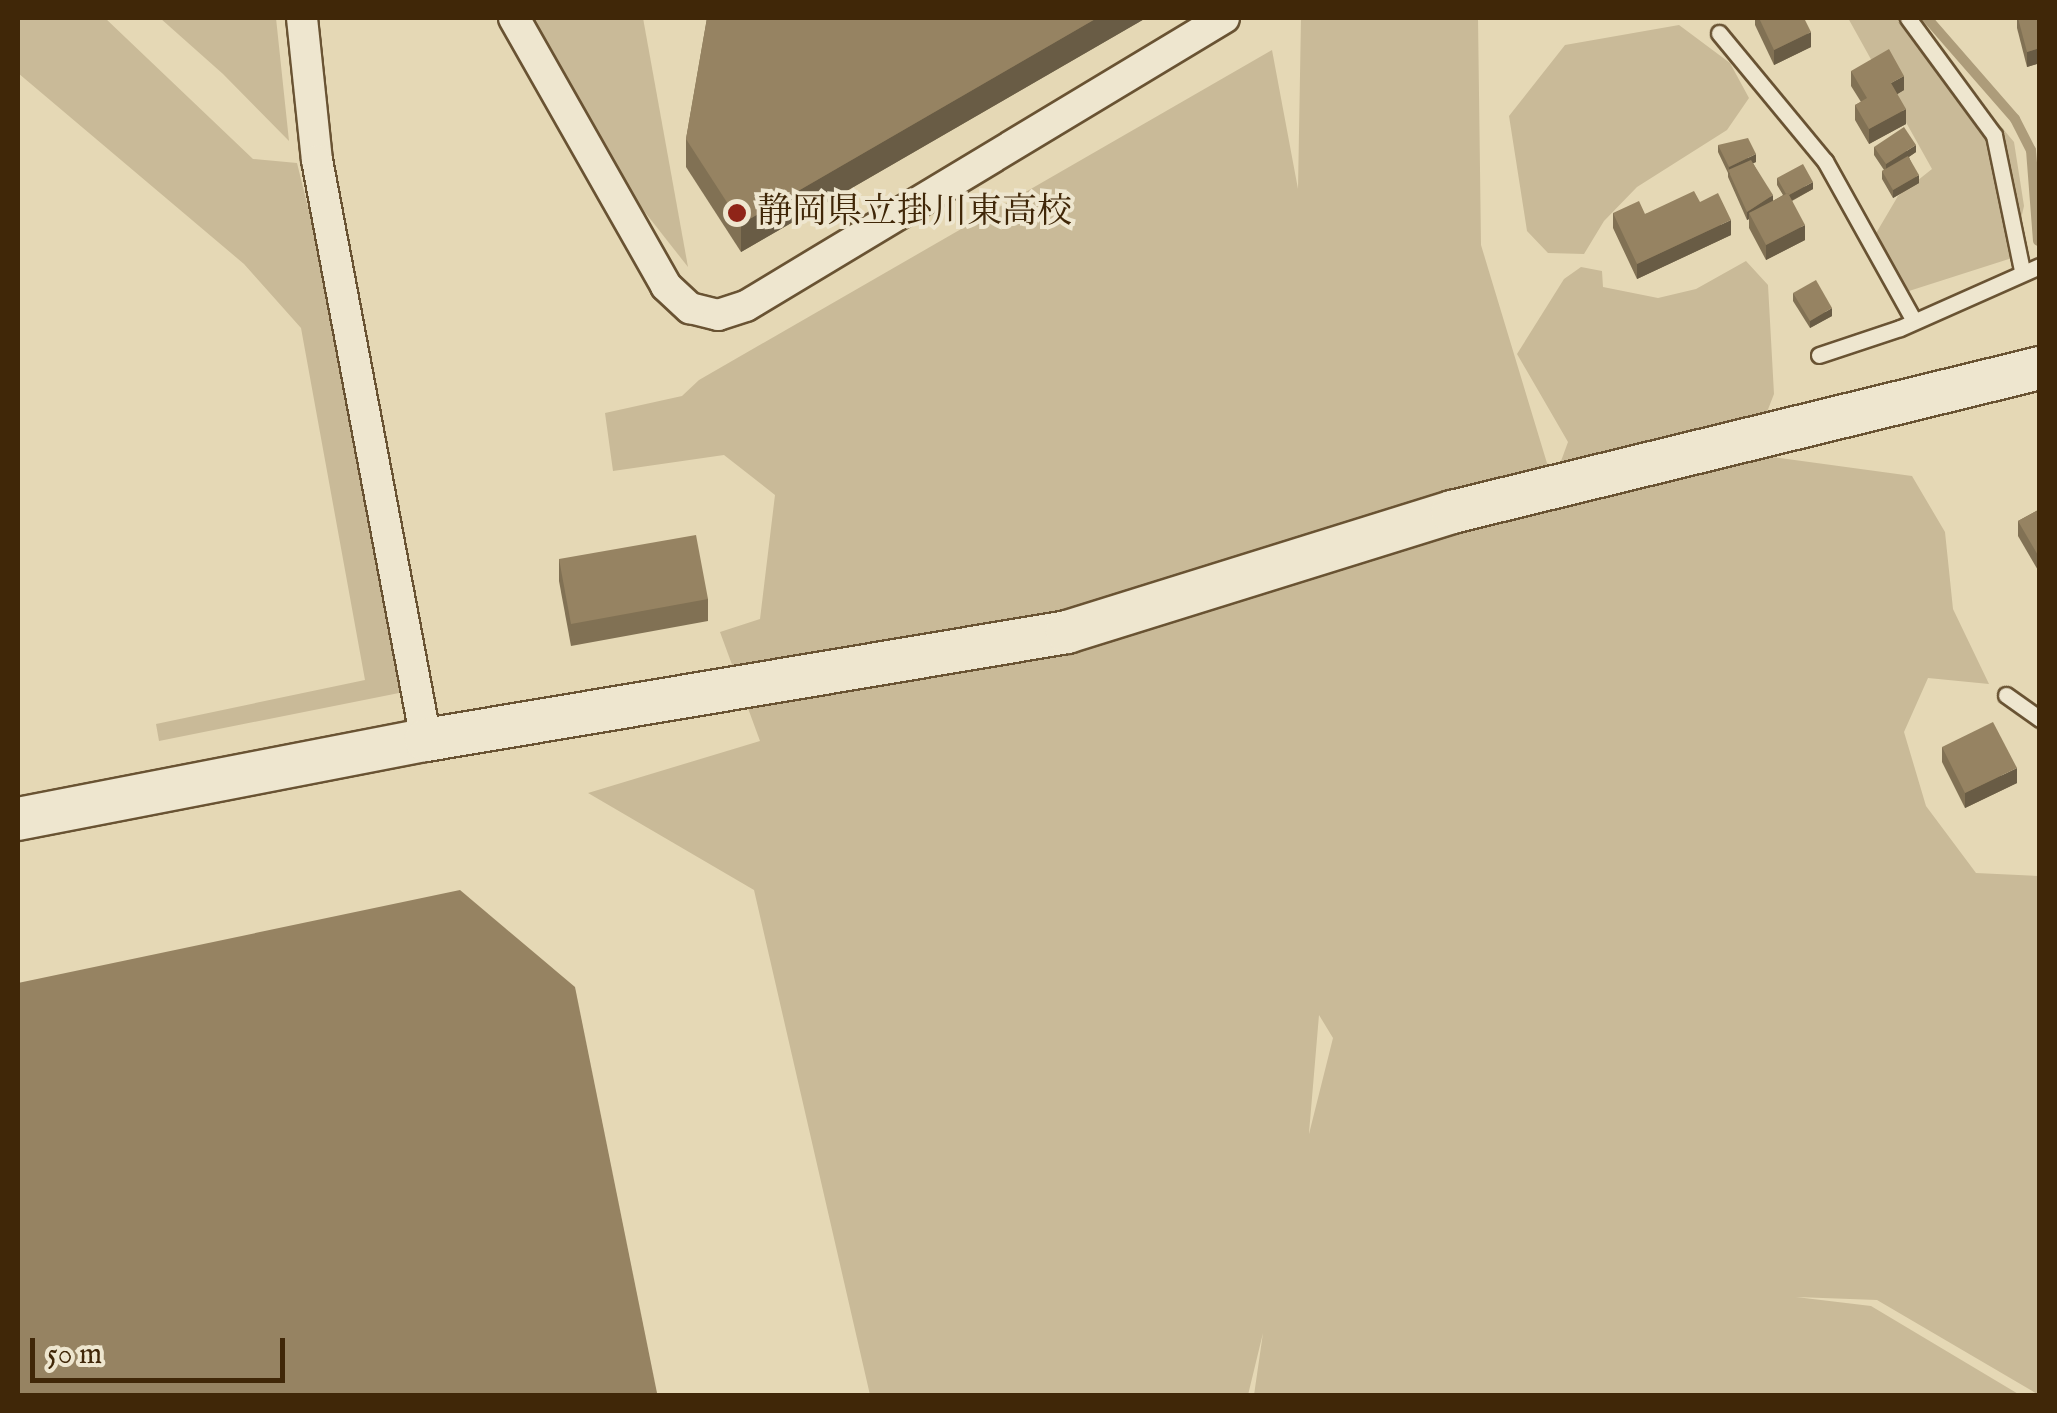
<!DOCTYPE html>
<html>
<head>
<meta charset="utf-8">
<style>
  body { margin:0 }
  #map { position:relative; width:2057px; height:1413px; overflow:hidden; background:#e5d8b5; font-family:"IM FELL English","Noto Serif JP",serif }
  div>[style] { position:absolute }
  .green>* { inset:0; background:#c9ba98 }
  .stream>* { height:10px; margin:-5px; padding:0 5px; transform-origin:5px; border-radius:5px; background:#ad9c7a }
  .roads { filter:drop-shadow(2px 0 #695333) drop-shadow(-2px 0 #695333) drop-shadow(0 2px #695333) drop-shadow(0 -2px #695333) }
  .lane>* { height:15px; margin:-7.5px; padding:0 7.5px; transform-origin:7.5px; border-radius:7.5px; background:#eee6cf }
  .street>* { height:30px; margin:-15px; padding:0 15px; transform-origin:15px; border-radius:15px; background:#eee6cf }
  .secondary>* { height:42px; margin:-21px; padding:0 21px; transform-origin:21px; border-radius:21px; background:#eee6cf }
  .wall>* { inset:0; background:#817154 }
  .shaded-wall>* { inset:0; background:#695c45 }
  .building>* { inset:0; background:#968362 }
  .dots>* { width:28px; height:28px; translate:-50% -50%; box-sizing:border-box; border:5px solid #eee6cf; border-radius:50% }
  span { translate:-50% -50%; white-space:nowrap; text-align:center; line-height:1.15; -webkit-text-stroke:8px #eee6cf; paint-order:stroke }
  .poi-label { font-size:35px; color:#402708 }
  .left { translate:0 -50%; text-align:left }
  .frame { position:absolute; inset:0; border:20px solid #402708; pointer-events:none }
  .scale { position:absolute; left:30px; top:1338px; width:255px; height:45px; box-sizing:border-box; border:5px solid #402708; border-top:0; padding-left:12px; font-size:30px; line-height:35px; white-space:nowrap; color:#402708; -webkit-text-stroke:8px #eee6cf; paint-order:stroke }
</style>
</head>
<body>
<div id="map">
  <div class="green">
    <div style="clip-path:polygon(18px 18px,105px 18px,253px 159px,297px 163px,351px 380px,404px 692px,159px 741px,156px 724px,365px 680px,301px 328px,244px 264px,18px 73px)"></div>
    <div style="clip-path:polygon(160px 18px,276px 18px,289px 141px,223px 74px)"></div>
    <div style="clip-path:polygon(524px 18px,643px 18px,688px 267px,559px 103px)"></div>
    <div style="clip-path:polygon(evenodd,1301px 18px,1478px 18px,1481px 245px,1553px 483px,1568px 442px,1517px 354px,1564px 279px,1581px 267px,1602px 271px,1603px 287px,1658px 298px,1696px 289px,1746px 261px,1768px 285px,1774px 394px,1760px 430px,1678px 444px,1912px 476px,1945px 532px,1953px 609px,1989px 684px,1928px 678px,1904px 732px,1926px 806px,1976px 873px,2039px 876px,2039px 1395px,1877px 1300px,1796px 1297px,1871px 1306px,2020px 1395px,1254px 1395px,1263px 1333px,1248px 1395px,870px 1395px,754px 890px,588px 793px,760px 741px,720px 632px,760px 619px,775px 495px,724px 455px,613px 471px,605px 413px,682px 396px,699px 380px,1272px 50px,1298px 189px,1301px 18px,1319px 1015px,1333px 1038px,1309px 1134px,1309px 1133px,1319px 1015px)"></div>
    <div style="clip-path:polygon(1848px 18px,1910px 18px,2014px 142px,2024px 206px,2012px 258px,1909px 291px,1875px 235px,1898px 196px,1932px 169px)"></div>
    <div style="clip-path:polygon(1679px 25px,1730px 63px,1749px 98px,1727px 130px,1637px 187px,1604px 221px,1584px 254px,1548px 253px,1527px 231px,1509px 116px,1565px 45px)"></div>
  </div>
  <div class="stream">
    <div style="left:1927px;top:18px;width:134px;rotate:48.9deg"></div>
    <div style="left:2015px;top:119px;width:35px;rotate:63deg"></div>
    <div style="left:2031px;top:150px;width:91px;rotate:85.6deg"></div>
  </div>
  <div class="roads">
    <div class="lane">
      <div style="left:1908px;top:18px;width:145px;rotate:53.7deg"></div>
      <div style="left:1994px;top:135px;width:138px;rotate:78.3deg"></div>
      <div style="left:1719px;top:33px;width:166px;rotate:50.4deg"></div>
      <div style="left:1825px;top:161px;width:183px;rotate:60.9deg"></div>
      <div style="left:1819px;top:355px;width:85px;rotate:-18.4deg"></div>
      <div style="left:1900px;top:328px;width:153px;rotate:-23.9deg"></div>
      <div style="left:2006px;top:695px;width:42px;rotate:35.2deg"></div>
    </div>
    <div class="street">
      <div style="left:302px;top:18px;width:143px;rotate:84deg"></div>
      <div style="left:317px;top:160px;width:590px;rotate:79.36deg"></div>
      <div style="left:514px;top:18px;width:308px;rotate:60.4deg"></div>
      <div style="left:666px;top:286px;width:33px;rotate:43deg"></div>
      <div style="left:690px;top:308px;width:29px;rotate:14deg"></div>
      <div style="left:718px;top:315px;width:29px;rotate:-18deg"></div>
      <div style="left:746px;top:306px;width:558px;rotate:-31.07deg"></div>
    </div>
    <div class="secondary">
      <div style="left:18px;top:819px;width:416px;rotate:-11deg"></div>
      <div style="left:426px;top:740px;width:650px;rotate:-9.56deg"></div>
      <div style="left:1067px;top:632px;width:403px;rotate:-17.3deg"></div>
      <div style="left:1452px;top:512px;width:605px;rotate:-13.76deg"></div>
    </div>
  </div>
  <div class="wall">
    <div style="clip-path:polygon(707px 18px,1146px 18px,741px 252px,686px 167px,686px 139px)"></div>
    <div style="clip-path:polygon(1755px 18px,1804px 18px,1811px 47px,1774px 65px,1755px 25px)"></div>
    <div style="clip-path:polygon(2017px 18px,2040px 18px,2040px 63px,2027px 67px,2017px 28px)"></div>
    <div style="clip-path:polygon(1851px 71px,1904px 90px,1897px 94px,1906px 124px,1869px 144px,1855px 120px,1855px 105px,1861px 102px,1851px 86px)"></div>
    <div style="clip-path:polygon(1718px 145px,1756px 162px,1753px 163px,1773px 201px,1783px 195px,1777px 185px,1777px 178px,1813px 189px,1792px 201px,1805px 240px,1766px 260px,1749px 228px,1749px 219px,1747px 220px,1728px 177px,1728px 173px,1718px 152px)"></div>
    <div style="clip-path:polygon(1874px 147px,1916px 152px,1909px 157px,1919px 183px,1893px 198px,1882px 179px,1882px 171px,1884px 170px,1874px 155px)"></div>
    <div style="clip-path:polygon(1700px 202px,1731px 235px,1637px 279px,1613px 228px,1613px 213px,1645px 214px)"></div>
    <div style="clip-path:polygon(1793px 293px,1832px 316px,1810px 328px,1793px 301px)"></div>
    <div style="clip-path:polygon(2040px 509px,2039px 572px,2018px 536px,2018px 521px)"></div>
    <div style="clip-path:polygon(559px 559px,708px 599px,708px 621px,571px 646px,559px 581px)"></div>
    <div style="clip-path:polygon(1942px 747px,2017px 783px,1965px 808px,1942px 762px)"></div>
  </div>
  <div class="shaded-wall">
    <div style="clip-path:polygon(1097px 18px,1146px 18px,741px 252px,741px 224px)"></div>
    <div style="clip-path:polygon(1811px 32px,1811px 47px,1774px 65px,1774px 50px)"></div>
    <div style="clip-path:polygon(2040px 48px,2040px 63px,2027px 67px,2027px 52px)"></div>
    <div style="clip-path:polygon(1904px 76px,1904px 90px,1891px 98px,1891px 83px)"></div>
    <div style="clip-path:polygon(1906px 109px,1906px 124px,1869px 144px,1869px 129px)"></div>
    <div style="clip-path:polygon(1916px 145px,1916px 152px,1886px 172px,1886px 164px)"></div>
    <div style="clip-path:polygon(1756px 154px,1756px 162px,1729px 174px,1729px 167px)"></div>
    <div style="clip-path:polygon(1919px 175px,1919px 183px,1893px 198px,1893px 190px)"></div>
    <div style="clip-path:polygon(1813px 182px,1813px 189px,1787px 203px,1787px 196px)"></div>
    <div style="clip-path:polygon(1773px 195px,1773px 203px,1749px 213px,1749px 219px,1747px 220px,1747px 212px)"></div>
    <div style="clip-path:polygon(1731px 220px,1731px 235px,1637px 279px,1637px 264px)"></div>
    <div style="clip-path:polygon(1805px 225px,1805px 240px,1766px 260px,1766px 245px)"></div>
    <div style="clip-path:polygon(1832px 308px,1832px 316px,1810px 328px,1810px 321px)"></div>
    <div style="clip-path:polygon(2017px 768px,2017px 783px,1965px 808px,1965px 793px)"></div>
  </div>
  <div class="building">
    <div style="clip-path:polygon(707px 18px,1097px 18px,741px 224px,686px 139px)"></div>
    <div style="clip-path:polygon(1759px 18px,1804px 18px,1811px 32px,1774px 50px)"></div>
    <div style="clip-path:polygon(2018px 18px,2040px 18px,2040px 48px,2027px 52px)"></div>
    <div style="clip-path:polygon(1889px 49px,1904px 76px,1891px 83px,1906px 109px,1869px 129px,1855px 105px,1867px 98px,1851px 71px)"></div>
    <div style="clip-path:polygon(1904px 127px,1916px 145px,1886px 164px,1874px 147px)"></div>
    <div style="clip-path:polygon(1748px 138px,1756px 154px,1729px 167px,1718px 145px)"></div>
    <div style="clip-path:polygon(1908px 156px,1919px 175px,1893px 190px,1882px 171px)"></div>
    <div style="clip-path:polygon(1751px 160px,1773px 195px,1747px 212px,1728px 170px)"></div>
    <div style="clip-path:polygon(1803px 164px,1813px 182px,1789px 195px,1788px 193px,1786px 194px,1777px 178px)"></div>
    <div style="clip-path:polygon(1694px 191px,1700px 202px,1718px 193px,1731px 220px,1637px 264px,1613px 213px,1639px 201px,1645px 214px)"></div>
    <div style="clip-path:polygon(1788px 193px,1805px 225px,1766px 245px,1749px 213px)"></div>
    <div style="clip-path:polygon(1816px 280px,1832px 308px,1810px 321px,1793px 293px)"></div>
    <div style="clip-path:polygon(2040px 509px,2040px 557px,2039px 557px,2018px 521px)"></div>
    <div style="clip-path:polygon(696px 535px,708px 599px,571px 624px,559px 559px)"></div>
    <div style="clip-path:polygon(1993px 722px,2017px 768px,1965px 793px,1942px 747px)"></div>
    <div style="clip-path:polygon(460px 890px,575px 987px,657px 1393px,643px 1396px,18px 1396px,18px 983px)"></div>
  </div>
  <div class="dots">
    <div style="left:737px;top:213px;background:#8f2418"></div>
  </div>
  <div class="poi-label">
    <span class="left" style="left:757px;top:213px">静岡県立掛川東高校</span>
  </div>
  <div class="frame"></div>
  <div class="scale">50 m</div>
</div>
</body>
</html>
